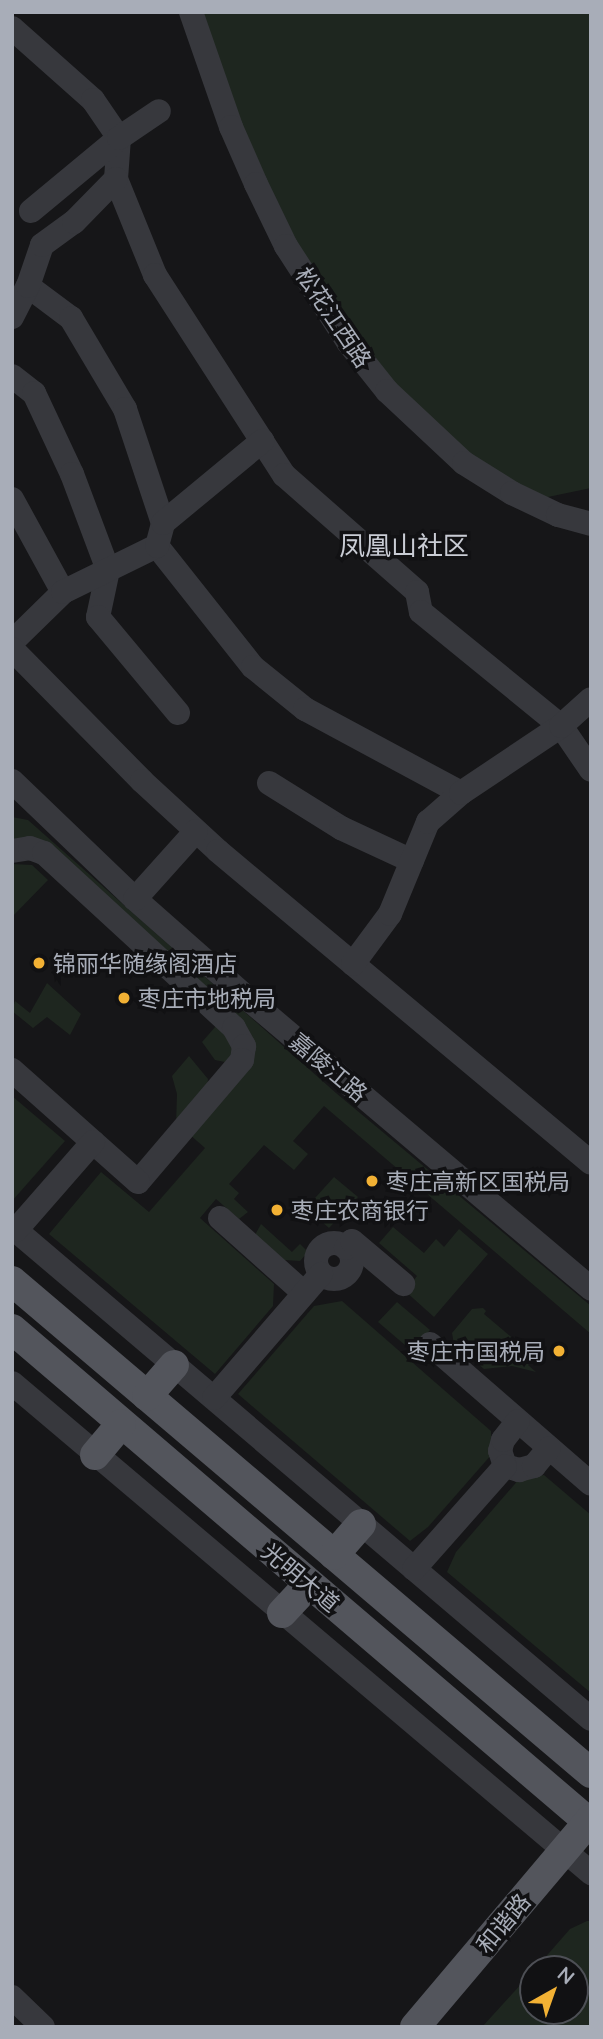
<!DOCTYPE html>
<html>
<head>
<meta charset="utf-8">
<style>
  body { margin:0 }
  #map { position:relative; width:603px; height:2039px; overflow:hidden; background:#161618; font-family:Lato,"Noto Sans SC",sans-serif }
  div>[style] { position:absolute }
  .green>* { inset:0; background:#1e261f }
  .minor>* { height:24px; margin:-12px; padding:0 12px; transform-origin:12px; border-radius:12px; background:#37383d }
  .minor>.ring { margin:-12px; padding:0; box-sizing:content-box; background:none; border:24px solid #37383d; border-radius:50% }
  .major>* { height:30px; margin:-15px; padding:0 15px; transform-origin:15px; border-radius:15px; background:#53555c }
  .dots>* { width:19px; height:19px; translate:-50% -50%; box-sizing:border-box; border:4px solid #111113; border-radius:50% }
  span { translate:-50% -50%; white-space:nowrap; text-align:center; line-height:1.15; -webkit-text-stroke:7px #111113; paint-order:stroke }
  .street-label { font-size:23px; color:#a8adb8 }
  .poi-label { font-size:23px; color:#a8adb8 }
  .left { translate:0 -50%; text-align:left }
  .right { translate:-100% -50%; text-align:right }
  .quarter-label { font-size:26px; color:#c9ccd4 }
  .frame { position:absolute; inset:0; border:14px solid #a8adb8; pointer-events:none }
  .north { position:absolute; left:519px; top:1955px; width:70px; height:70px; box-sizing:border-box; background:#111113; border:2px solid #4d4f55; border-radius:50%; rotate:40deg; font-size:19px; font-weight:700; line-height:28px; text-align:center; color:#a8adb8 }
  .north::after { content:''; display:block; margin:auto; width:24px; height:32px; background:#f2b134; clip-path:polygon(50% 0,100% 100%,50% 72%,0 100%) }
</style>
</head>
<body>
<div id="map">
  <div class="green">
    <div style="clip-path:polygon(203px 12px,591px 12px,591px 488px,543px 498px,469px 461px,373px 365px,296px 246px,241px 131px)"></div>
    <div style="clip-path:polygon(12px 817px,28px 820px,336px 1093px,591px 1306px,591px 1334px,324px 1106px,293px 1141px,308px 1154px,294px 1170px,264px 1145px,229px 1184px,239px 1193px,234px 1199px,248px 1212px,239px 1219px,216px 1199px,200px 1218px,274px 1284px,273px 1306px,215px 1374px,49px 1234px,101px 1172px,149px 1212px,205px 1148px,189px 1134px,253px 1043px,12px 842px)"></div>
    <div style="clip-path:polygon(12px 864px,32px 865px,48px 880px,12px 917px)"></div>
    <div style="clip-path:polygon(47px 983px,81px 1014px,70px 1035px,47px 1017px,33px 1028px,12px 1011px,15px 1001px,30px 1013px)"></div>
    <div style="clip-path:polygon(216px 1026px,238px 1048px,225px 1062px,215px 1060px,202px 1042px)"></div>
    <div style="clip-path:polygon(189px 1056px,208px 1079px,207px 1088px,176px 1125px,177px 1094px,172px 1076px)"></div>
    <div style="clip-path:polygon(12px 1096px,65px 1141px,12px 1201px)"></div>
    <div style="clip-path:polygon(334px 1177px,358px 1197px,329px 1228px,306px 1208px)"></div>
    <div style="clip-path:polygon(261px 1224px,292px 1252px,300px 1244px,308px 1252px,300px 1261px,284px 1260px,255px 1235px)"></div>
    <div style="clip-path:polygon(393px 1227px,424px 1253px,436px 1239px,444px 1247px,459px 1229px,488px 1254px,434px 1317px,405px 1291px,417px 1276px,379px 1243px)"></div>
    <div style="clip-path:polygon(342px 1301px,491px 1431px,492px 1454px,428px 1527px,410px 1541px,238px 1394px,314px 1306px)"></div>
    <div style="clip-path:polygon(397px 1302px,430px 1330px,412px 1351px,378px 1322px)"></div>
    <div style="clip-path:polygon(483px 1308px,486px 1311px,484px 1314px,535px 1357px,528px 1365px,536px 1372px,512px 1366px,484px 1369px,454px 1344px,452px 1333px,472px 1309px)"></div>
    <div style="clip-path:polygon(544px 1475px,591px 1515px,591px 1693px,447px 1572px,456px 1552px,520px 1478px)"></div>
    <div style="clip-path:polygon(587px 1921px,591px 1921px,591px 2027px,482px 2027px,533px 1971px,533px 2011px,575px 2011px,575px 1969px,535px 1969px,570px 1929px)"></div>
  </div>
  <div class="minor">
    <div style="left:191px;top:12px;width:122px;rotate:70.8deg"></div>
    <div style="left:231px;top:127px;width:62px;rotate:66.3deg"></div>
    <div style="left:256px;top:184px;width:69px;rotate:64.2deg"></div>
    <div style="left:286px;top:246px;width:114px;rotate:57.1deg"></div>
    <div style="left:348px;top:342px;width:63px;rotate:51.5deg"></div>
    <div style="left:387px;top:391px;width:105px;rotate:43.1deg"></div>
    <div style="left:464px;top:463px;width:57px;rotate:32deg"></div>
    <div style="left:512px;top:493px;width:51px;rotate:25.6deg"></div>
    <div style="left:558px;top:515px;width:34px;rotate:15deg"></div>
    <div style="left:12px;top:28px;width:108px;rotate:41.6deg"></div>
    <div style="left:93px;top:100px;width:46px;rotate:55.6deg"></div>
    <div style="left:119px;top:138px;width:41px;rotate:94.2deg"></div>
    <div style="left:116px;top:179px;width:104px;rotate:67.9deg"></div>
    <div style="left:155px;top:275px;width:238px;rotate:57.2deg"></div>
    <div style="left:284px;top:475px;width:177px;rotate:41.3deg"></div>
    <div style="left:417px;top:592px;width:20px;rotate:79deg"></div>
    <div style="left:421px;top:612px;width:181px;rotate:39.2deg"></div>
    <div style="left:561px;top:726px;width:53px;rotate:55.7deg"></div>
    <div style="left:31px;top:211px;width:114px;rotate:-39.7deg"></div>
    <div style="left:119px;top:138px;width:48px;rotate:-34deg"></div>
    <div style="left:28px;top:286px;width:54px;rotate:36.7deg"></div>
    <div style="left:71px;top:318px;width:106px;rotate:59.3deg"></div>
    <div style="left:125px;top:409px;width:120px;rotate:71.6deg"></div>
    <div style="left:12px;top:317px;width:35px;rotate:-63deg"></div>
    <div style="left:28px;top:286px;width:43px;rotate:-71.1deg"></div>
    <div style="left:42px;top:245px;width:39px;rotate:-36deg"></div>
    <div style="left:74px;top:222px;width:60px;rotate:-45.7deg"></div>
    <div style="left:12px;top:376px;width:28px;rotate:38deg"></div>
    <div style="left:34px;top:393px;width:89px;rotate:64.9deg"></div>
    <div style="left:72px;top:474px;width:103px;rotate:69.4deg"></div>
    <div style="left:108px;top:570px;width:48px;rotate:102deg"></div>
    <div style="left:98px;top:617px;width:125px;rotate:50.2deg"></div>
    <div style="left:12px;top:499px;width:106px;rotate:61.3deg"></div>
    <div style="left:157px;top:546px;width:154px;rotate:51.6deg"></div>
    <div style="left:253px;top:667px;width:67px;rotate:38.9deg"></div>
    <div style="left:305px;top:709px;width:177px;rotate:28.3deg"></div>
    <div style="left:12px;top:642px;width:71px;rotate:-44.4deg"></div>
    <div style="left:63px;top:592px;width:105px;rotate:-26.1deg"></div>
    <div style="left:157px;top:546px;width:24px;rotate:-75deg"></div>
    <div style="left:163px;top:523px;width:129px;rotate:-39.6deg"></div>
    <div style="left:12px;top:649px;width:185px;rotate:45.4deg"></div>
    <div style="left:142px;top:781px;width:103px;rotate:42.6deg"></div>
    <div style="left:218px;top:851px;width:486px;rotate:39.9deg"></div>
    <div style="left:12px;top:781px;width:170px;rotate:43.8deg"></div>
    <div style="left:135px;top:899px;width:157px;rotate:41.4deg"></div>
    <div style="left:253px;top:1003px;width:443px;rotate:40.2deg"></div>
    <div style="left:269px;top:783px;width:85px;rotate:32deg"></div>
    <div style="left:341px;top:828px;width:78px;rotate:24.9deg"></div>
    <div style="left:12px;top:851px;width:18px;rotate:-9deg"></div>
    <div style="left:30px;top:848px;width:15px;rotate:20deg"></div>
    <div style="left:44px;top:853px;width:258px;rotate:42.6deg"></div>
    <div style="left:234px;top:1028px;width:21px;rotate:61deg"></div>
    <div style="left:244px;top:1046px;width:14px;rotate:98deg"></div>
    <div style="left:242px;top:1060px;width:160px;rotate:130.4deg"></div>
    <div style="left:138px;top:1182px;width:169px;rotate:-138.4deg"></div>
    <div style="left:135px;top:899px;width:91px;rotate:-48.1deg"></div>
    <div style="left:353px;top:964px;width:62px;rotate:-53.5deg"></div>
    <div style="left:390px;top:914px;width:100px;rotate:-67.6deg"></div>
    <div style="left:428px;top:822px;width:44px;rotate:-41.3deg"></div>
    <div style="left:461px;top:793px;width:120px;rotate:-33.8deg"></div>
    <div style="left:561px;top:726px;width:40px;rotate:-42deg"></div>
    <div style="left:220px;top:1218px;width:113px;rotate:41.8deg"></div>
    <div style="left:12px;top:1227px;width:760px;rotate:40.36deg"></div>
    <div style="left:16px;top:1230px;width:117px;rotate:-48.8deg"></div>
    <div class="ring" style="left:316px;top:1243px;width:12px;height:12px"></div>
    <div style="left:346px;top:1248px;width:9px;rotate:-49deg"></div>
    <div style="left:352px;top:1241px;width:67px;rotate:40.1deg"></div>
    <div style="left:430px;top:1344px;width:213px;rotate:41deg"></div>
    <div style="left:12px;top:1383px;width:759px;rotate:40.24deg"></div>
    <div style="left:214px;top:1398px;width:164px;rotate:-49.2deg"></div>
    <div style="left:505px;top:1466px;width:15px;rotate:16deg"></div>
    <div style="left:519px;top:1470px;width:16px;rotate:-15deg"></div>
    <div style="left:534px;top:1466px;width:23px;rotate:-50deg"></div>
    <div style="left:505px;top:1466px;width:16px;rotate:-108deg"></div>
    <div style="left:500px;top:1451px;width:11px;rotate:-75deg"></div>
    <div style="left:503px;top:1440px;width:24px;rotate:-52deg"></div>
    <div style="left:414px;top:1569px;width:137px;rotate:-48.5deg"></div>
    <div style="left:12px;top:1997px;width:43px;rotate:44.1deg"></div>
  </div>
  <div class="major">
    <div style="left:12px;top:1281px;width:760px;rotate:40.36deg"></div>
    <div style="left:12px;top:1329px;width:762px;rotate:40.53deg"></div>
    <div style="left:147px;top:1396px;width:41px;rotate:-48.9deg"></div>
    <div style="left:95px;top:1455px;width:40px;rotate:-50deg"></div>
    <div style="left:334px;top:1555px;width:41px;rotate:-48.9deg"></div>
    <div style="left:282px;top:1613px;width:40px;rotate:-47deg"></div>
    <div style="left:415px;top:2027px;width:272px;rotate:-49.8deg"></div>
  </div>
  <div class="dots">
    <div style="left:39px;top:963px;background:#f2b134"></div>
    <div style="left:124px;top:998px;background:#f2b134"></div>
    <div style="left:372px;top:1181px;background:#f2b134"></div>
    <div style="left:277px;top:1210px;background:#f2b134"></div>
    <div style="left:559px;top:1351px;background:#f2b134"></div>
  </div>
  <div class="street-label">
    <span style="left:334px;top:317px;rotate:56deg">松花江西路</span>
    <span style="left:329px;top:1067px;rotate:40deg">嘉陵江路</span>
    <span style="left:301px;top:1577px;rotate:40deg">光明大道</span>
    <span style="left:503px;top:1923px;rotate:-50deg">和谐路</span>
  </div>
  <div class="poi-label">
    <span class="left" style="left:53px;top:963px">锦丽华随缘阁酒店</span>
    <span class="left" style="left:138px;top:998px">枣庄市地税局</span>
    <span class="left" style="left:386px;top:1181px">枣庄高新区国税局</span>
    <span class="left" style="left:291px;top:1210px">枣庄农商银行</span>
    <span class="right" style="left:545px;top:1351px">枣庄市国税局</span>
  </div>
  <div class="quarter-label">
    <span style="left:404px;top:546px">凤凰山社区</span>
  </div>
  <div class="frame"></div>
  <div class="north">N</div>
</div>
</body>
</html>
